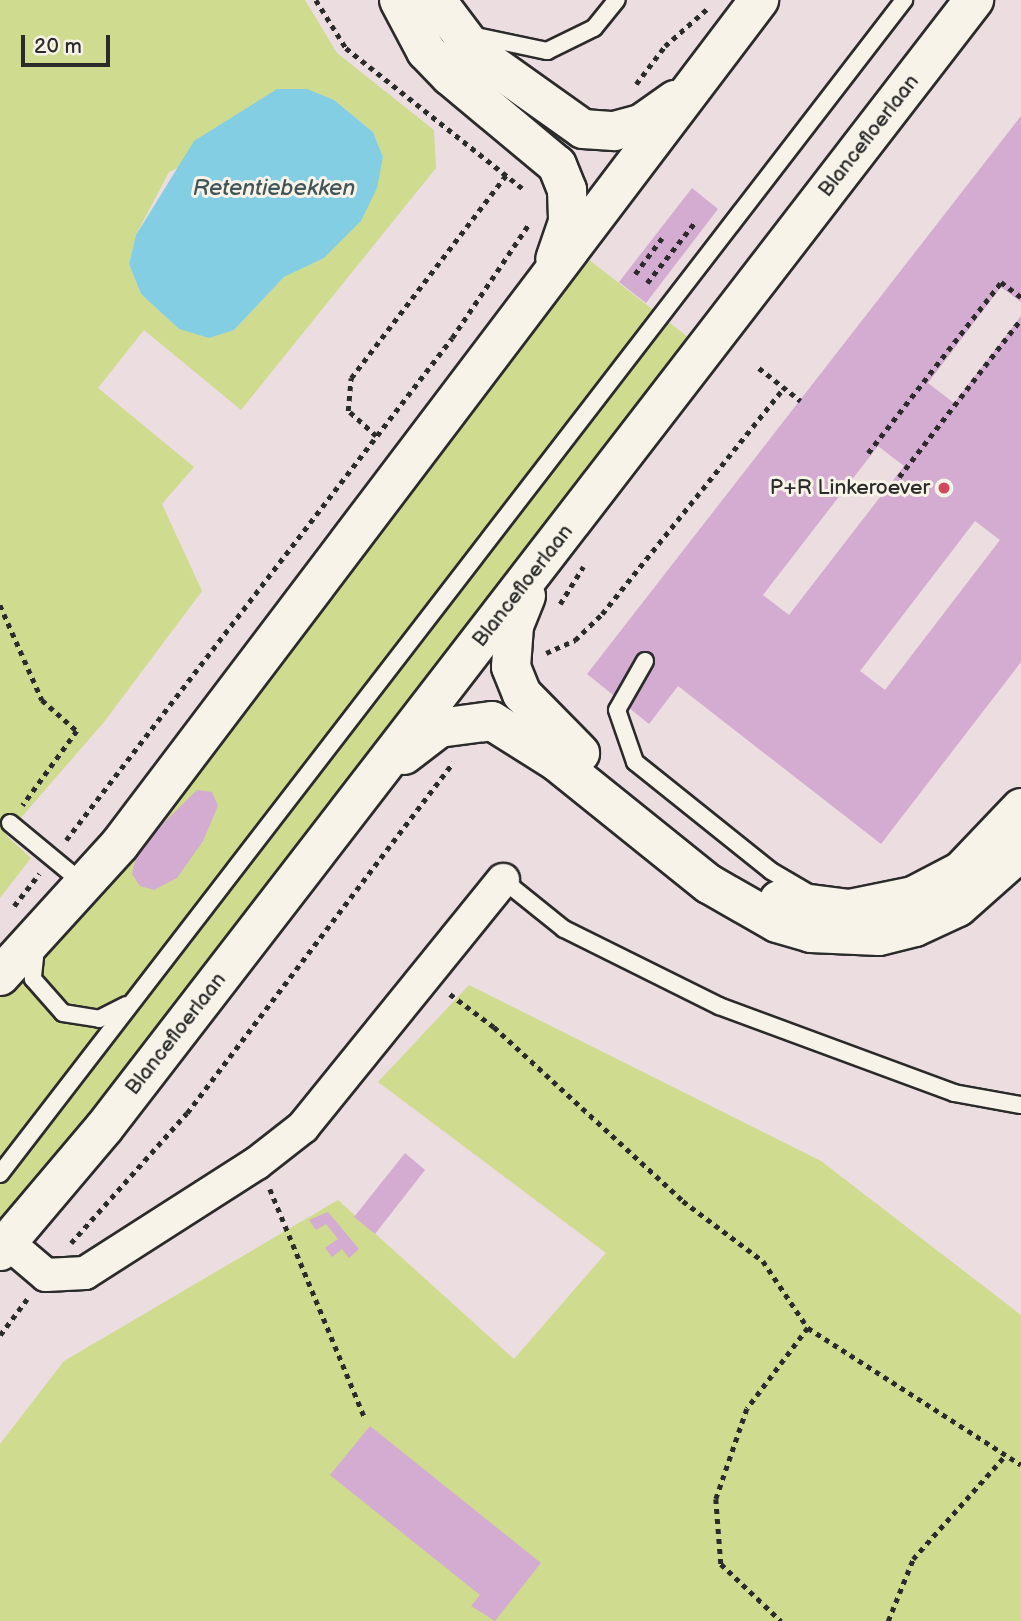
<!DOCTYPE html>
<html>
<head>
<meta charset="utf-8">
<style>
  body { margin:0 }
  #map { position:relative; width:1021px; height:1621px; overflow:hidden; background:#ecdde1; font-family:"Balsamiq Sans",sans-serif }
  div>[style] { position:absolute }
  .green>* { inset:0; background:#cfdb8e }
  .water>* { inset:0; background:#84cee4 }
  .building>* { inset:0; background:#d4abd1 }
  .path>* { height:4.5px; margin-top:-2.25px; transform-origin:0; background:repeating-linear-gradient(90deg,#2b2b2b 0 5px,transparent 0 10px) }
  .roads { filter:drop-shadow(2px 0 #2b2b2b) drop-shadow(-2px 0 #2b2b2b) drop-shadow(0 2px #2b2b2b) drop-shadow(0 -2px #2b2b2b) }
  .lane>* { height:16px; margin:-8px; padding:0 8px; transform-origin:8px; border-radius:8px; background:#f7f3e8 }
  .street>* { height:32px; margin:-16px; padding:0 16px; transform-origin:16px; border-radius:16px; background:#f7f3e8 }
  .secondary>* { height:38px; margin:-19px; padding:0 19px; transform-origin:19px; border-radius:19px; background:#f7f3e8 }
  .dots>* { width:19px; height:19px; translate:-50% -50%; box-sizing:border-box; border:4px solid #f7f3e8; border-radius:50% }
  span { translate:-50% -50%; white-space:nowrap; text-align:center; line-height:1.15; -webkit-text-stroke:6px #f7f3e8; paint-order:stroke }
  .street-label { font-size:21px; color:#2b2b2b }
  .poi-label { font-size:21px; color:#2b2b2b }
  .right { translate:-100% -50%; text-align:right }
  .water-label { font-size:23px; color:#415459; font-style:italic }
  .scale { position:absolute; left:21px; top:35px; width:89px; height:32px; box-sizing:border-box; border:4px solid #2b2b2b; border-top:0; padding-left:9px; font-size:21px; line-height:24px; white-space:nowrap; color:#2b2b2b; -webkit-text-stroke:5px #f7f3e8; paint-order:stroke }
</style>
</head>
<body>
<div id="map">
  <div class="green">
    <div style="clip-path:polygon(evenodd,0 0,305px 0,337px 53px,434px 130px,436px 168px,241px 410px,144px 330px,98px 388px,194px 467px,162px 504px,202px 591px,104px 722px,6px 835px,31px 858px,0 898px,0 0,334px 100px,373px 132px,383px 157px,324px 258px,284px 277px,234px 330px,179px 329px,141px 294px,129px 264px,136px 235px,169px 172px,334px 100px)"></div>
    <div style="clip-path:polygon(583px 255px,689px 338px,0 1233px,0 986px)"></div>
    <div style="clip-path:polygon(469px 985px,821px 1161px,1021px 1315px,1021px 1621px,0 1621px,0 1444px,64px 1361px,338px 1200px,514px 1359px,606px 1253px,378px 1082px)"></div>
  </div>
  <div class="water">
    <div style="clip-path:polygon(277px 89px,307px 89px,334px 100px,373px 132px,383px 157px,377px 188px,361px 221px,324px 258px,284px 277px,234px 330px,209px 338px,179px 329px,141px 294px,129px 264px,136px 235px,194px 141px)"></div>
  </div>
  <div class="building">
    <div style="clip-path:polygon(evenodd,1021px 116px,1021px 302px,1001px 287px,928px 383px,954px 403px,1021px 316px,1021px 662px,881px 844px,678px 686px,649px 724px,587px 674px,1021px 116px,878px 446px,904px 466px,789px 615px,763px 595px,878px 446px,1021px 116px,975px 521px,1000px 540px,885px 690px,860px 671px,975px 521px)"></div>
    <div style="clip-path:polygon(692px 188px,718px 209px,646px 303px,619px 282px)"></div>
    <div style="clip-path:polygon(197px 790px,212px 792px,218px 806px,203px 841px,177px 878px,154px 890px,140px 886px,132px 874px,138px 848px)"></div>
    <div style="clip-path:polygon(405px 1153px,425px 1170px,375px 1234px,354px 1217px)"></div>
    <div style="clip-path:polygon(328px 1212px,359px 1249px,349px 1258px,342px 1249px,332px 1257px,325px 1248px,338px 1239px,326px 1224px,316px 1230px,309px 1220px)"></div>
    <div style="clip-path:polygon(370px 1426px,541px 1563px,495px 1621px,471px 1606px,480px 1595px,330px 1475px)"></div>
  </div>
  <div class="path">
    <div style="left:316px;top:0;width:57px;rotate:58deg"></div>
    <div style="left:346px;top:48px;width:226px;rotate:38.5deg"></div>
    <div style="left:636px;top:84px;width:48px;rotate:-52.7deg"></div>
    <div style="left:665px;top:46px;width:56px;rotate:-41.4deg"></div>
    <div style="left:635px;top:274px;width:45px;rotate:-53.1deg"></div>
    <div style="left:647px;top:283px;width:79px;rotate:-51.7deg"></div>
    <div style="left:759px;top:368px;width:53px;rotate:38.2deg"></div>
    <div style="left:376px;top:436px;width:38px;rotate:-138deg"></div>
    <div style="left:348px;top:411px;width:33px;rotate:-85deg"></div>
    <div style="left:351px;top:378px;width:255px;rotate:-52.6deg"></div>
    <div style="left:868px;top:453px;width:217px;rotate:-52.1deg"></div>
    <div style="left:1001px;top:282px;width:25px;rotate:37deg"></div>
    <div style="left:899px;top:477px;width:200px;rotate:-52.3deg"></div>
    <div style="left:560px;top:604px;width:44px;rotate:-58.1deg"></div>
    <div style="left:0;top:605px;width:104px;rotate:66.1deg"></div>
    <div style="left:42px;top:700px;width:47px;rotate:41.5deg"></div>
    <div style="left:77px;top:731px;width:92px;rotate:126.1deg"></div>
    <div style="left:546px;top:653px;width:32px;rotate:-24deg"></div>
    <div style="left:575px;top:640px;width:37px;rotate:-44deg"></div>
    <div style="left:602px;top:614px;width:290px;rotate:-51.2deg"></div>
    <div style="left:66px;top:840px;width:633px;rotate:-52.44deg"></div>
    <div style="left:452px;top:338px;width:138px;rotate:-56deg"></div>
    <div style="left:14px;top:906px;width:41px;rotate:-52deg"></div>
    <div style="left:450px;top:994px;width:55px;rotate:36.9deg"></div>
    <div style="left:494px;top:1027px;width:257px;rotate:42.6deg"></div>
    <div style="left:683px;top:1201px;width:100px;rotate:36.9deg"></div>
    <div style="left:763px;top:1261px;width:81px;rotate:56.1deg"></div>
    <div style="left:808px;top:1328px;width:101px;rotate:127deg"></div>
    <div style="left:747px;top:1409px;width:95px;rotate:109deg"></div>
    <div style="left:716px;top:1499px;width:65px;rotate:85.6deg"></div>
    <div style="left:721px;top:1564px;width:83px;rotate:43.5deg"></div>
    <div style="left:270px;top:1189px;width:246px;rotate:67.5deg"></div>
    <div style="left:71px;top:1243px;width:174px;rotate:-48.3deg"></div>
    <div style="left:187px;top:1113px;width:440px;rotate:-52.8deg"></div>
    <div style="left:808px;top:1328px;width:253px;rotate:32.7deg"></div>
    <div style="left:0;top:1335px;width:45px;rotate:-53.1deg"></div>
    <div style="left:888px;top:1621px;width:67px;rotate:-68deg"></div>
    <div style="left:913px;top:1559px;width:137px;rotate:-48.3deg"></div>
  </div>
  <div class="roads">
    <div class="lane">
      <div style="left:476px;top:36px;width:73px;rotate:11.9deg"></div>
      <div style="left:547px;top:51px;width:52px;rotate:-26.1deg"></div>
      <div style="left:594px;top:28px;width:36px;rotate:-51deg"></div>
      <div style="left:645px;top:661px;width:56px;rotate:119.7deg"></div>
      <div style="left:617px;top:710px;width:55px;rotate:70.9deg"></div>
      <div style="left:635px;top:762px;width:174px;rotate:38.7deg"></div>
      <div style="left:771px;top:871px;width:42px;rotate:30.3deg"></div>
      <div style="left:10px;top:823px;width:96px;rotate:39.5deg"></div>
      <div style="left:503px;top:880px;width:78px;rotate:38.8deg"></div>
      <div style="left:564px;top:929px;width:173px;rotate:26.4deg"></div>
      <div style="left:719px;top:1006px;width:251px;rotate:20.3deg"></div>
      <div style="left:954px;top:1093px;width:68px;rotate:10.2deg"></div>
      <div style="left:36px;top:948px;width:31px;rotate:96deg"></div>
      <div style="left:33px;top:979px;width:45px;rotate:48.6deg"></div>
      <div style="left:63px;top:1013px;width:36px;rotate:9deg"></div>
      <div style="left:99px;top:1019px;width:31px;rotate:-27deg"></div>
      <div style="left:0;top:1174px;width:1482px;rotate:-52.4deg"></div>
    </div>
    <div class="street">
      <div style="left:7px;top:1242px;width:51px;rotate:40.2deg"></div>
      <div style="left:46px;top:1275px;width:39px;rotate:-3deg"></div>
      <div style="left:85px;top:1273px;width:204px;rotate:-32.6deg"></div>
      <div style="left:257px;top:1163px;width:58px;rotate:-38deg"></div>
      <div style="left:303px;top:1127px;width:318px;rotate:-51deg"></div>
    </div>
    <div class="secondary">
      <div style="left:399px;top:0;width:58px;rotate:62.1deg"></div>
      <div style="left:426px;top:51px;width:35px;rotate:46deg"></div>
      <div style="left:450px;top:76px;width:139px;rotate:39.8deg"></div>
      <div style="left:557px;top:165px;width:27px;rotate:68deg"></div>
      <div style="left:567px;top:190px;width:32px;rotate:88deg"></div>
      <div style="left:568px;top:222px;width:39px;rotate:109deg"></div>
      <div style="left:436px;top:0;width:66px;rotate:53deg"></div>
      <div style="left:476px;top:53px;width:131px;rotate:35.4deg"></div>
      <div style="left:583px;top:129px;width:31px;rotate:4deg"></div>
      <div style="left:614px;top:131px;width:28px;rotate:-15deg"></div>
      <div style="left:641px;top:124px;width:42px;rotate:-35.2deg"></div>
      <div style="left:526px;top:596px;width:32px;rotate:112deg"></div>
      <div style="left:514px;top:626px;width:41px;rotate:94.2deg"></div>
      <div style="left:511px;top:667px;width:29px;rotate:68deg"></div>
      <div style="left:522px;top:694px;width:83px;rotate:45.5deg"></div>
      <div style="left:404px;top:755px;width:44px;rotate:-37.6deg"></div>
      <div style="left:439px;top:728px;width:53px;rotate:-7.5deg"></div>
      <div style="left:492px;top:721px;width:77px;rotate:32.2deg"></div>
      <div style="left:557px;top:762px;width:195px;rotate:38.8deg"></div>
      <div style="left:709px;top:884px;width:78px;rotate:29.8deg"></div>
      <div style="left:777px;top:923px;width:35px;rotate:16deg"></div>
      <div style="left:811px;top:933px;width:68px;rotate:2.5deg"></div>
      <div style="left:879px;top:936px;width:37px;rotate:-14deg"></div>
      <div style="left:915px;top:927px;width:47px;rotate:-24.9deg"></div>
      <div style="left:958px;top:907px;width:84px;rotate:-41.6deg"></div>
      <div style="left:779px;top:900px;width:71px;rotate:7.3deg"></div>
      <div style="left:849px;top:909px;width:65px;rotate:-11.5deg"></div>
      <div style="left:913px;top:896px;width:54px;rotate:-27.5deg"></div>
      <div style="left:961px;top:871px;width:87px;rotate:-46.4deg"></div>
      <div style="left:0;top:976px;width:178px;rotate:-47.7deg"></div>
      <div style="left:120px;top:844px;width:1059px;rotate:-52.87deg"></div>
      <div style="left:0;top:1251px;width:161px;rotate:-49.8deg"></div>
      <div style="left:104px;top:1128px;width:1425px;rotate:-52.36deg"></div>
    </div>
  </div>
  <div class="dots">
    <div style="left:944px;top:488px;background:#d1495b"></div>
  </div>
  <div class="street-label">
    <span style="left:869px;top:136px;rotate:-52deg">Blancefloerlaan</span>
    <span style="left:523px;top:586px;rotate:-52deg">Blancefloerlaan</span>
    <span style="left:176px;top:1034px;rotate:-52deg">Blancefloerlaan</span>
  </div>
  <div class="poi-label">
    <span class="right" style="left:930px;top:488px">P+R Linkeroever</span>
  </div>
  <div class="water-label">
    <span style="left:274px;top:188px">Retentiebekken</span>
  </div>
  <div class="scale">20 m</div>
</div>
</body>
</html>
